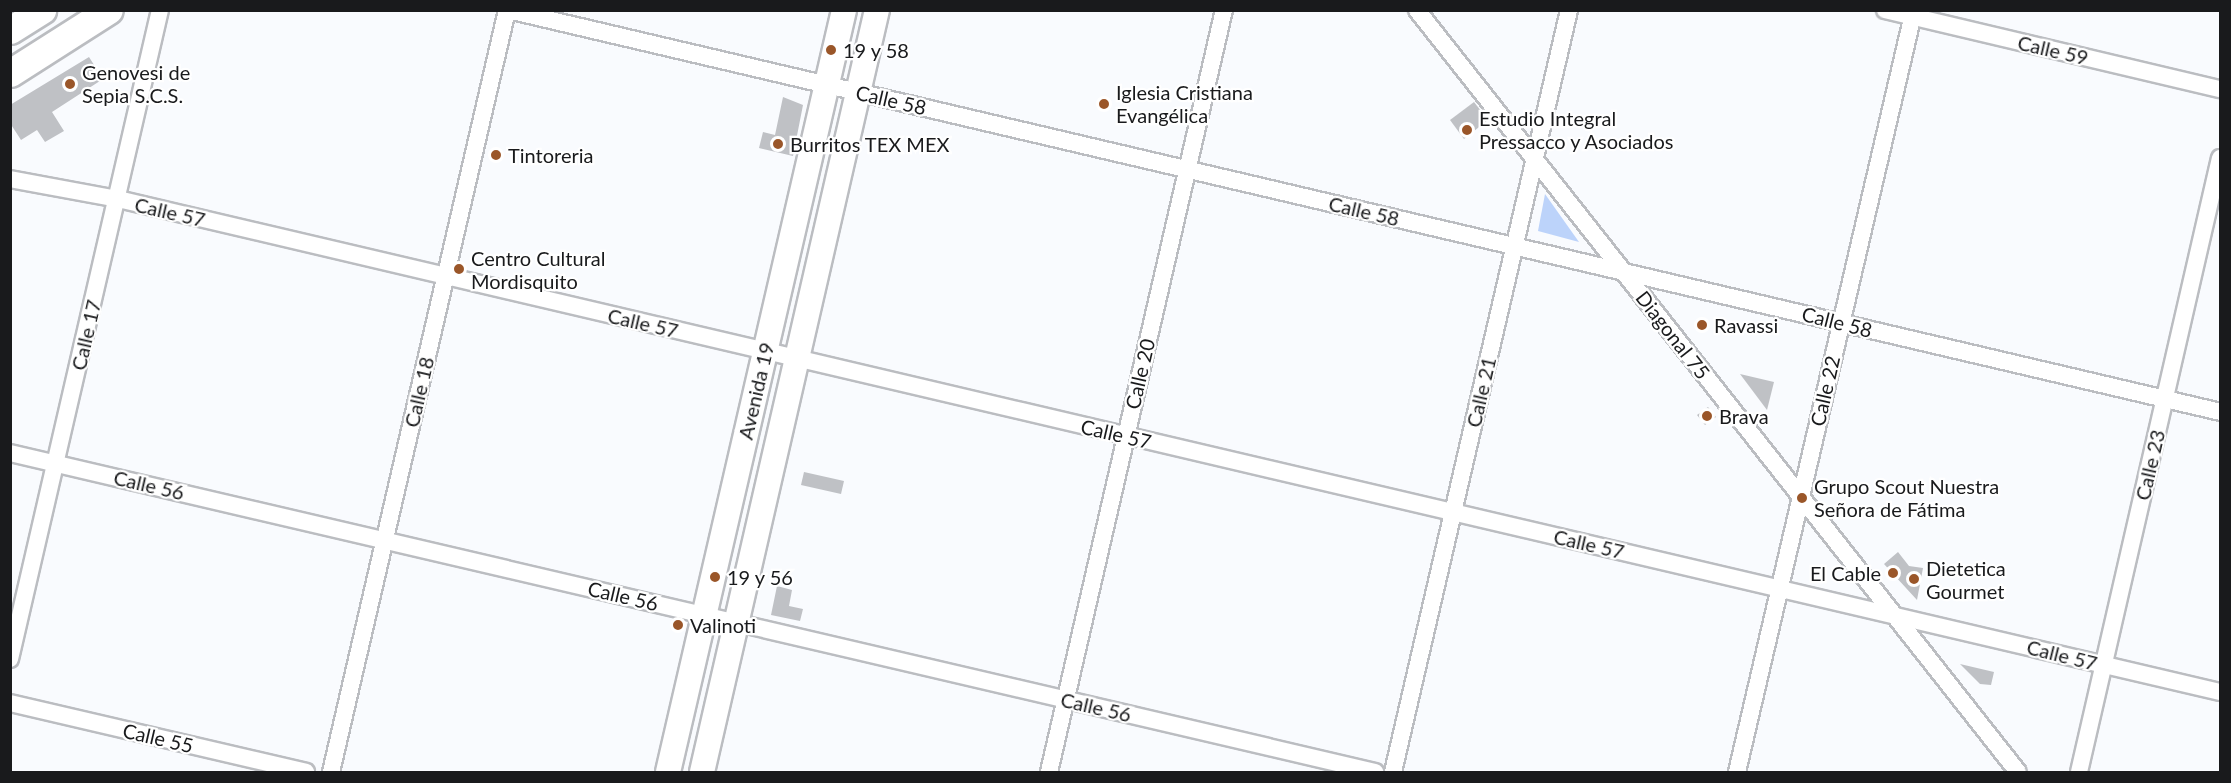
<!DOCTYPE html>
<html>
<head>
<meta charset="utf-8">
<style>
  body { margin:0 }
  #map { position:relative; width:2231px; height:783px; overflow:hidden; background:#f9fbfe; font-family:Lato,sans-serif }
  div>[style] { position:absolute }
  .green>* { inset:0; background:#bcd3fa }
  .building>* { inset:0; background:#bfc1c5 }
  .roads { filter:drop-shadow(2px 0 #bbbdc1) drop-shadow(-2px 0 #bbbdc1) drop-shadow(0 2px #bbbdc1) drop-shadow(0 -2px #bbbdc1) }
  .minor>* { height:16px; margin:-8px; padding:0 8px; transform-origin:8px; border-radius:8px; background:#fff }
  .secondary>* { height:24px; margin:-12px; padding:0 12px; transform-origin:12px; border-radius:12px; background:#fff }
  .primary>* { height:27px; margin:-13.5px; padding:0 13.5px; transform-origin:13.5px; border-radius:13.5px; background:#fff }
  .dots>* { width:16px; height:16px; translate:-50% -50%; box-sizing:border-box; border:3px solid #fff; border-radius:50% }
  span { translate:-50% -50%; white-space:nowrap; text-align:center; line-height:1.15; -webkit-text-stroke:4.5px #fff; paint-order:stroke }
  .poi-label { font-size:20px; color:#191a1c }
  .left { translate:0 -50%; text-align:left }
  .right { translate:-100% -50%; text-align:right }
  .street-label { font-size:20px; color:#191a1c }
  .frame { position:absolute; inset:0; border:12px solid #191a1c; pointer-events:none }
</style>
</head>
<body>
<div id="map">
  <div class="green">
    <div style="clip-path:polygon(1545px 194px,1579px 242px,1538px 231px)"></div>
  </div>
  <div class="building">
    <div style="clip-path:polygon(89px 57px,103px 79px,52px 112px,64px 131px,45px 142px,37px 130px,21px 140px,10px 123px,10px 105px)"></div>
    <div style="clip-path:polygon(783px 97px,803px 105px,793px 156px,759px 148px,763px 132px,775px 135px)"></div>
    <div style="clip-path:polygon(1474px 102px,1488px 120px,1464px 139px,1450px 120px)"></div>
    <div style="clip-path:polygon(1740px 374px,1774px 382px,1767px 410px)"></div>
    <div style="clip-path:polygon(1708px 407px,1716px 417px,1705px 425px,1697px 415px)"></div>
    <div style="clip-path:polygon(804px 472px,844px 481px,841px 494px,801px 485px)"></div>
    <div style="clip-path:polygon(1898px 552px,1909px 566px,1923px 568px,1917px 600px,1884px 564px)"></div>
    <div style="clip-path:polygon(777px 586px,792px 590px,789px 606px,803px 609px,800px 621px,771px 615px)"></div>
    <div style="clip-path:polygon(1960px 664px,1994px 672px,1991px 685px,1980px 684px)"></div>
  </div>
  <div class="roads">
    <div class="minor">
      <div style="left:508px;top:10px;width:1759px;rotate:13.21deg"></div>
      <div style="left:1417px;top:10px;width:970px;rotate:51.74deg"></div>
      <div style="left:1885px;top:10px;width:344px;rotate:13.3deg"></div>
      <div style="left:10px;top:179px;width:110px;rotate:10.5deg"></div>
      <div style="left:118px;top:199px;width:2159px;rotate:13.2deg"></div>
      <div style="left:10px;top:453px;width:1402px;rotate:13.15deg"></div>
      <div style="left:10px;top:659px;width:666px;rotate:-76.99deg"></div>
      <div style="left:10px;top:703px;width:304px;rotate:13.1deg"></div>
      <div style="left:331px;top:772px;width:782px;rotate:-76.99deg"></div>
      <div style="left:1049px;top:772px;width:782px;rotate:-77.07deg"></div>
      <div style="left:1393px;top:772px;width:782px;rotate:-76.99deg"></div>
      <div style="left:1737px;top:772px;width:782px;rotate:-76.92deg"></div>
      <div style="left:2079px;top:772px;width:630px;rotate:-77.07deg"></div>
    </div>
    <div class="secondary">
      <div style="left:668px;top:772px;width:782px;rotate:-76.99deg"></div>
      <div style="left:702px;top:772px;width:782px;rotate:-77.07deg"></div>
    </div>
    <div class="primary">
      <div style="left:10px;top:30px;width:38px;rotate:-32deg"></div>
      <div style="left:10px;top:73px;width:117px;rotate:-32.5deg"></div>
    </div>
  </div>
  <div class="dots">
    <div style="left:831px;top:50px;background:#9a5629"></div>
    <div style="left:70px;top:84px;background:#9a5629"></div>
    <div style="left:1104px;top:104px;background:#9a5629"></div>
    <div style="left:1467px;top:130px;background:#9a5629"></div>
    <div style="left:778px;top:144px;background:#9a5629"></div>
    <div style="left:496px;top:155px;background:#9a5629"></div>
    <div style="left:459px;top:269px;background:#9a5629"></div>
    <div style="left:1702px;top:325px;background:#9a5629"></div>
    <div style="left:1707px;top:416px;background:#9a5629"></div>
    <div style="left:1802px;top:498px;background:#9a5629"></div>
    <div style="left:1893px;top:573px;background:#9a5629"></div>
    <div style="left:715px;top:577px;background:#9a5629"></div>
    <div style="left:1914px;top:579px;background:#9a5629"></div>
    <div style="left:678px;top:625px;background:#9a5629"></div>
  </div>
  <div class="poi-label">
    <span class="left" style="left:843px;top:50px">19 y 58</span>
    <span class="left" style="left:82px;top:84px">Genovesi de<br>Sepia S.C.S.</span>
    <span class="left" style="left:1116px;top:104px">Iglesia Cristiana<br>Evangélica</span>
    <span class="left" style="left:1479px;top:130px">Estudio Integral<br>Pressacco y Asociados</span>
    <span class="left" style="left:790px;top:144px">Burritos TEX MEX</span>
    <span class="left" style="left:508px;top:155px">Tintoreria</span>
    <span class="left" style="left:471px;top:270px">Centro Cultural<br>Mordisquito</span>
    <span class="left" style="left:1714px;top:325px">Ravassi</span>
    <span class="left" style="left:1719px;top:416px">Brava</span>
    <span class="left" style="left:1814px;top:498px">Grupo Scout Nuestra<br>Señora de Fátima</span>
    <span class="left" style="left:1926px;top:580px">Dietetica<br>Gourmet</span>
    <span class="right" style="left:1881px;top:573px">El Cable</span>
    <span class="left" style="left:727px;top:577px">19 y 56</span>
    <span class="left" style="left:690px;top:625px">Valinoti</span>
  </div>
  <div class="street-label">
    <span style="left:2053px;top:50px;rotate:13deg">Calle 59</span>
    <span style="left:891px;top:100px;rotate:13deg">Calle 58</span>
    <span style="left:1364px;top:211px;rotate:13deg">Calle 58</span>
    <span style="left:170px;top:212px;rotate:13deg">Calle 57</span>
    <span style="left:1837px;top:322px;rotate:14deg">Calle 58</span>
    <span style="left:643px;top:323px;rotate:13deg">Calle 57</span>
    <span style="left:86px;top:335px;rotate:-77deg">Calle 17</span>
    <span style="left:1673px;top:335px;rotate:52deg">Diagonal 75</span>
    <span style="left:1140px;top:374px;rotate:-77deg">Calle 20</span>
    <span style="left:756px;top:391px;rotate:-77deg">Avenida 19</span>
    <span style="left:1825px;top:391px;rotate:-77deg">Calle 22</span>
    <span style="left:419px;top:392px;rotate:-77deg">Calle 18</span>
    <span style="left:1481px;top:392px;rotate:-77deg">Calle 21</span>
    <span style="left:1116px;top:434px;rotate:13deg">Calle 57</span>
    <span style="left:2150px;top:465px;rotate:-77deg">Calle 23</span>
    <span style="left:149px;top:485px;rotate:13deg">Calle 56</span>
    <span style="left:1589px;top:544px;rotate:13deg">Calle 57</span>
    <span style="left:623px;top:596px;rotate:13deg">Calle 56</span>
    <span style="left:2062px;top:655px;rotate:14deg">Calle 57</span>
    <span style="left:1096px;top:707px;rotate:13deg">Calle 56</span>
    <span style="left:158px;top:738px;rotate:13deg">Calle 55</span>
  </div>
  <div class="frame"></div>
</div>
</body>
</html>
